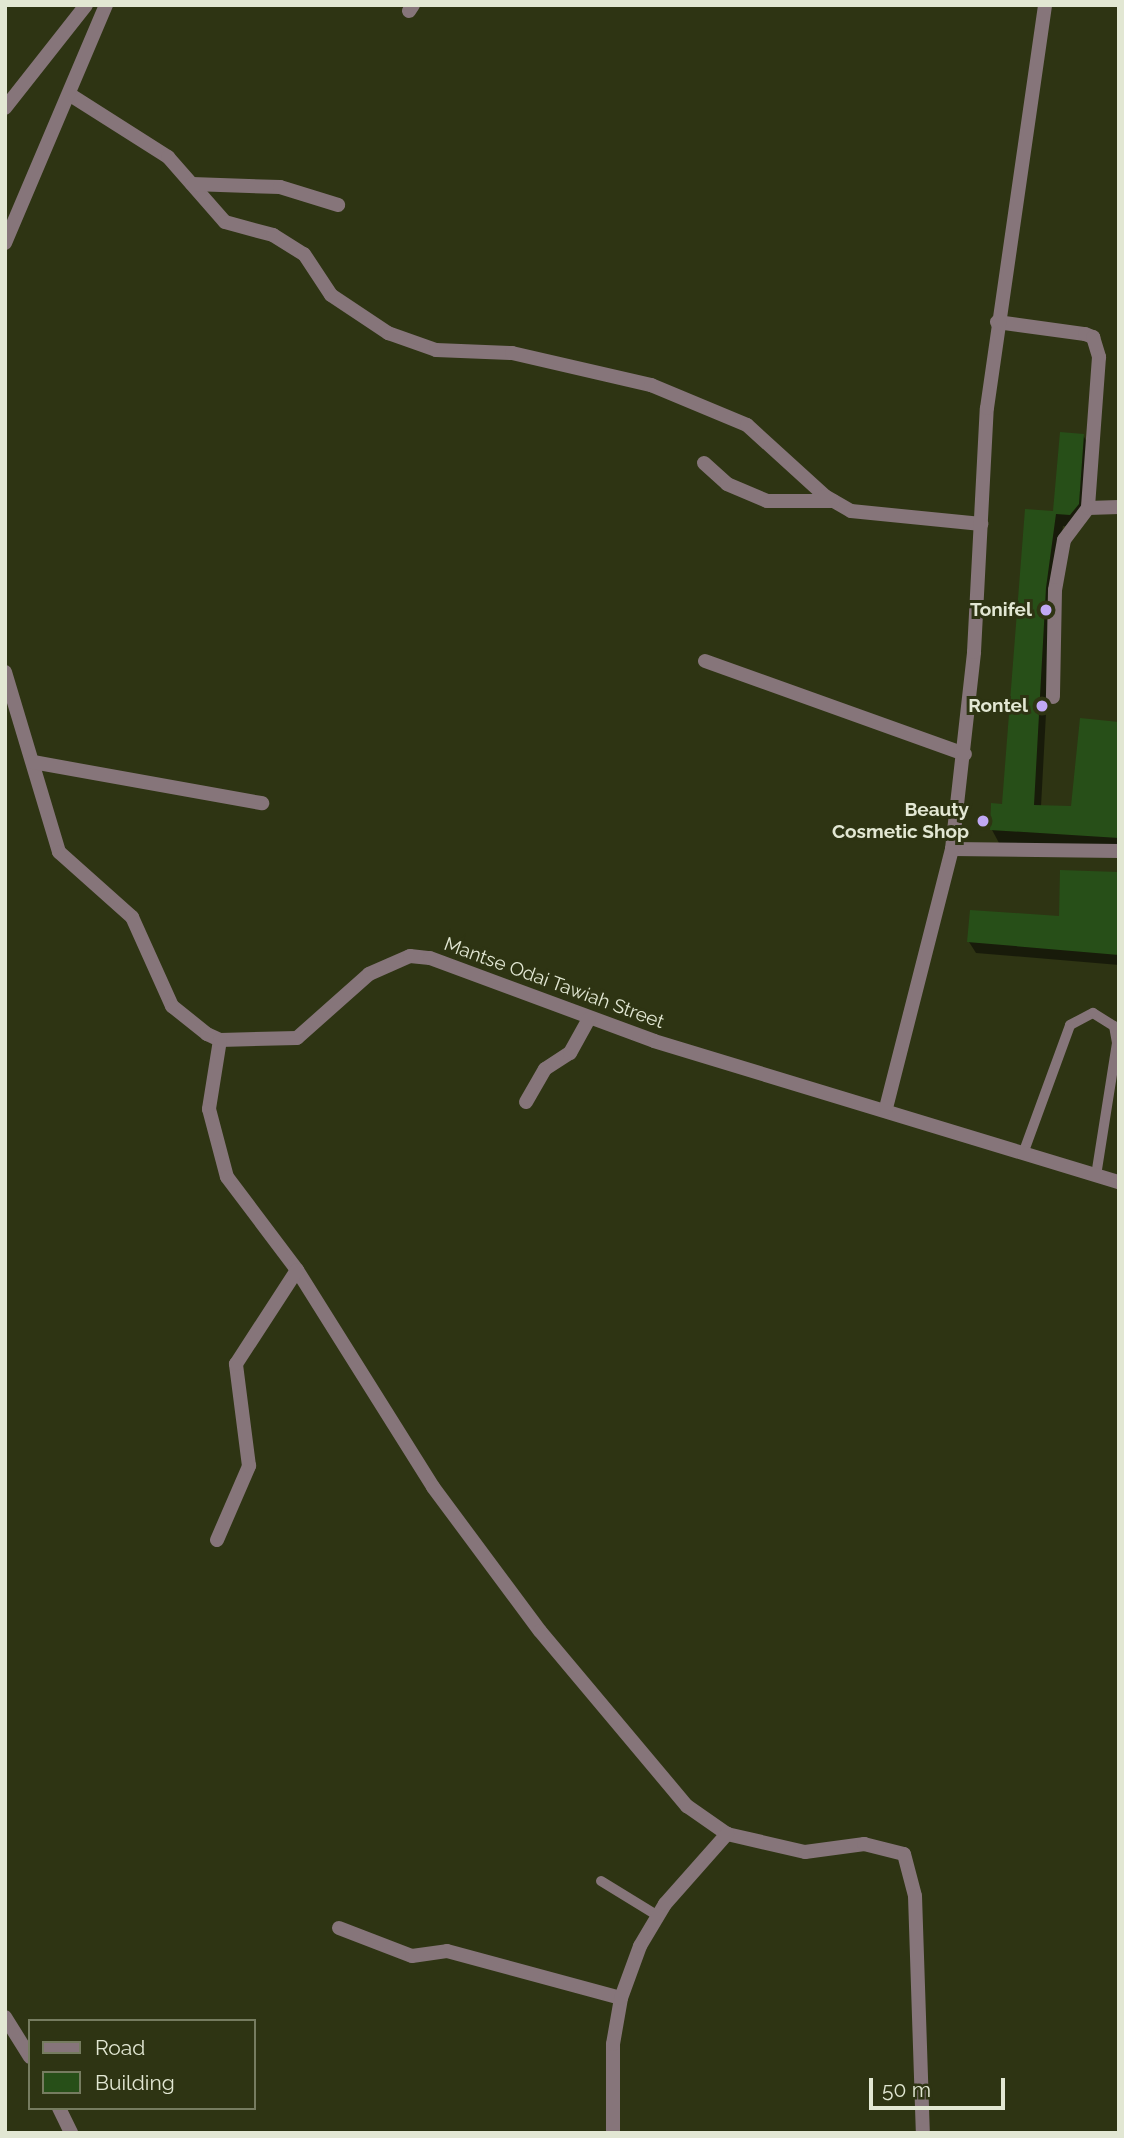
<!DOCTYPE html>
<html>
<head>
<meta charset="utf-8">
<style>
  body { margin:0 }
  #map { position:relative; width:1124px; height:2138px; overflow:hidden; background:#2e3413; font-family:Raleway,sans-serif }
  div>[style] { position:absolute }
  .shadow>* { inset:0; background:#0007 }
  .building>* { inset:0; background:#274f18 }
  .lane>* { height:10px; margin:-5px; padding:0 5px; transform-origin:5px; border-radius:5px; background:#86757a }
  .street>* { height:14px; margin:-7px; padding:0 7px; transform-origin:7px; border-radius:7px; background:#86757a }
  .dots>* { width:19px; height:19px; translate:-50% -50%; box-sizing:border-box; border:4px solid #2e3413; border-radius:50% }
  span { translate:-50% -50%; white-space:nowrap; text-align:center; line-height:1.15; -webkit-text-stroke:6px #2e3413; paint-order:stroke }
  .poi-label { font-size:19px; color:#e2e7d3; font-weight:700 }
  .right { translate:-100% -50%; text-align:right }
  .street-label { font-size:19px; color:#e2e7d3 }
  .frame { position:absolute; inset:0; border:7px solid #e2e7d3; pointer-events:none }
  .legend { position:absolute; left:28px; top:2019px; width:228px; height:91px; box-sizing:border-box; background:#2e3413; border:2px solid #767c60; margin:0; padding:9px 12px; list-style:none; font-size:21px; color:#e2e7d3 }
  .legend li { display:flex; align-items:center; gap:14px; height:35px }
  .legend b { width:35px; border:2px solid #767c60 }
  .scale { position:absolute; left:869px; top:2078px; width:136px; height:32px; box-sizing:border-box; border:4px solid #e2e7d3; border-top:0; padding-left:9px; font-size:21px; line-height:24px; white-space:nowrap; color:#e2e7d3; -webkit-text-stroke:5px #2e3413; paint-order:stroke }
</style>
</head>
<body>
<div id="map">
  <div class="shadow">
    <div style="clip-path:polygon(1083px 435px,1090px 448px,1078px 528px,1063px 526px,1052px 602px,1041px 807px,1073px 808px,1119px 724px,1119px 851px,999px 843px,992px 830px,1003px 805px,1055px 513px)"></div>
    <div style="clip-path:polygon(1119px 873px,1119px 965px,976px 953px,969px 942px,1061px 918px)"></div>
  </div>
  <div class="building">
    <div style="clip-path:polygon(1060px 432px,1084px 434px,1079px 504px,1070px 515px,1056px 514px,1046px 588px,1034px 805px,1071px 806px,1080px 718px,1119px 722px,1119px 838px,990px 830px,991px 803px,1002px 804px,1025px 509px,1053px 511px)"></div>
    <div style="clip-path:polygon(1060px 870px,1119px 872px,1119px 955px,967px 942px,970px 910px,1059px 916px)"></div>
  </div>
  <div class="lane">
    <div style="left:1024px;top:1151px;width:134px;rotate:-69.9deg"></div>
    <div style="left:1070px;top:1025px;width:26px;rotate:-28deg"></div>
    <div style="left:1093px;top:1013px;width:25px;rotate:32deg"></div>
    <div style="left:1114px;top:1026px;width:17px;rotate:80deg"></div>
    <div style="left:1117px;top:1043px;width:134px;rotate:99deg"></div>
    <div style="left:601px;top:1881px;width:67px;rotate:31.6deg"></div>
  </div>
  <div class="street">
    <div style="left:409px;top:11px;width:7px;rotate:-56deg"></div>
    <div style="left:72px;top:96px;width:114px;rotate:32.4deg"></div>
    <div style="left:168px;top:157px;width:86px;rotate:48.8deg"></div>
    <div style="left:225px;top:222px;width:50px;rotate:15.2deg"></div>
    <div style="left:273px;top:235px;width:36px;rotate:32deg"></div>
    <div style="left:304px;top:254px;width:49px;rotate:56.6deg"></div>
    <div style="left:331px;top:295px;width:69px;rotate:33.7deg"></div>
    <div style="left:388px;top:333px;width:51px;rotate:19.5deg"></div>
    <div style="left:436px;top:350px;width:76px;rotate:2.3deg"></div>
    <div style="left:512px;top:353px;width:143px;rotate:13deg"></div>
    <div style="left:651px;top:385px;width:104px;rotate:22.6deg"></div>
    <div style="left:747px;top:425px;width:105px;rotate:42.3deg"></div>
    <div style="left:825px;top:496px;width:30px;rotate:30deg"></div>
    <div style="left:851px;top:511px;width:131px;rotate:5.7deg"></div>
    <div style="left:5px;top:108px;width:131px;rotate:-51.8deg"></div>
    <div style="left:192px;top:184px;width:88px;rotate:2deg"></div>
    <div style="left:280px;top:187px;width:61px;rotate:17.2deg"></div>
    <div style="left:5px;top:243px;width:259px;rotate:-67deg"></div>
    <div style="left:997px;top:322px;width:89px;rotate:7.8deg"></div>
    <div style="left:1085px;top:334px;width:9px;rotate:21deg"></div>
    <div style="left:1093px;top:337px;width:21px;rotate:73deg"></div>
    <div style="left:1099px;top:357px;width:151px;rotate:94.2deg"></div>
    <div style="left:1088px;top:508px;width:40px;rotate:127deg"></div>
    <div style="left:1064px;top:540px;width:51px;rotate:100.2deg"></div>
    <div style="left:1055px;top:590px;width:107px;rotate:91.1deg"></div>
    <div style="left:704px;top:463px;width:31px;rotate:42deg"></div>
    <div style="left:727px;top:484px;width:43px;rotate:23deg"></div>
    <div style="left:767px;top:501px;width:66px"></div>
    <div style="left:1088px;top:508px;width:31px;rotate:-2deg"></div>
    <div style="left:705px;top:661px;width:276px;rotate:19.7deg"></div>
    <div style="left:5px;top:672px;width:188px;rotate:73.3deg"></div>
    <div style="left:59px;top:852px;width:98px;rotate:41.7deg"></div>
    <div style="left:132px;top:917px;width:98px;rotate:65.8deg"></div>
    <div style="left:172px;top:1006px;width:45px;rotate:38.7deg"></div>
    <div style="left:207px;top:1034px;width:14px;rotate:25deg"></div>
    <div style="left:220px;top:1040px;width:77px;rotate:-1.5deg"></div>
    <div style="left:297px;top:1038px;width:96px;rotate:-41.6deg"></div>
    <div style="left:369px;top:974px;width:45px;rotate:-23.7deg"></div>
    <div style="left:410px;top:956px;width:20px;rotate:6deg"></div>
    <div style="left:430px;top:958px;width:239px;rotate:20.3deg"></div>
    <div style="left:654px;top:1041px;width:486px;rotate:16.9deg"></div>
    <div style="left:33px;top:762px;width:233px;rotate:10.2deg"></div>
    <div style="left:952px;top:849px;width:167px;rotate:0.7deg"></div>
    <div style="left:220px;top:1040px;width:70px;rotate:99.1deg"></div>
    <div style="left:209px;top:1109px;width:70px;rotate:75.2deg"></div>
    <div style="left:227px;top:1177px;width:116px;rotate:53deg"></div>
    <div style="left:297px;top:1270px;width:256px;rotate:57.9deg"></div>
    <div style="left:433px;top:1487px;width:179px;rotate:53.4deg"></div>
    <div style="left:540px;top:1631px;width:229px;rotate:50deg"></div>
    <div style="left:687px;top:1806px;width:49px;rotate:35deg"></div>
    <div style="left:727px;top:1834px;width:80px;rotate:13deg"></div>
    <div style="left:805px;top:1852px;width:60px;rotate:-7.7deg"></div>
    <div style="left:864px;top:1844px;width:41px;rotate:14deg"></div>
    <div style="left:904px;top:1854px;width:43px;rotate:75.3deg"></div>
    <div style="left:915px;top:1896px;width:237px;rotate:88.1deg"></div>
    <div style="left:526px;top:1102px;width:38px;rotate:-60deg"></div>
    <div style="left:545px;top:1069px;width:30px;rotate:-33deg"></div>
    <div style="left:570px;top:1053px;width:39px;rotate:-61deg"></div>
    <div style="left:886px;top:1108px;width:267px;rotate:-75.7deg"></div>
    <div style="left:952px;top:849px;width:198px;rotate:-83.6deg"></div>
    <div style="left:974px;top:652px;width:244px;rotate:-87deg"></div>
    <div style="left:987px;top:408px;width:407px;rotate:-81.8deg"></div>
    <div style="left:217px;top:1540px;width:81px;rotate:-66.6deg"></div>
    <div style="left:249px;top:1466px;width:103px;rotate:-97.3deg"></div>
    <div style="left:236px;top:1364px;width:112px;rotate:-57deg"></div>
    <div style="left:339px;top:1928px;width:78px;rotate:21deg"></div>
    <div style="left:412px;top:1956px;width:35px;rotate:-8deg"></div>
    <div style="left:447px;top:1951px;width:180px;rotate:15.1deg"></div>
    <div style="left:5px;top:2017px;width:47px;rotate:58deg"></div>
    <div style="left:59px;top:2108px;width:28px;rotate:64deg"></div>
    <div style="left:613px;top:2133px;width:89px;rotate:-90deg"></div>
    <div style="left:613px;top:2044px;width:47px;rotate:-80.1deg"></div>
    <div style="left:621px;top:1998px;width:55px;rotate:-69.9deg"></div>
    <div style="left:640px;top:1946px;width:49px;rotate:-59.2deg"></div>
    <div style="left:665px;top:1904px;width:94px;rotate:-48.5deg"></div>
  </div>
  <div class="dots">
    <div style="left:1046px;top:610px;background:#c0a8f4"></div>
    <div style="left:1042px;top:706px;background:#c0a8f4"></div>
    <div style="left:983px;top:821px;background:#c0a8f4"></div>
  </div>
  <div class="poi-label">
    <span class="right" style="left:1032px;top:610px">Tonifel</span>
    <span class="right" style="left:1028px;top:706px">Rontel</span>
    <span class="right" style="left:969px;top:821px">Beauty<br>Cosmetic Shop</span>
  </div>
  <div class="street-label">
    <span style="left:554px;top:983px;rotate:20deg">Mantse Odai Tawiah Street</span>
  </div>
  <div class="frame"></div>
  <ul class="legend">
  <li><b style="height:9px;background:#86757a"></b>Road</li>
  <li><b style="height:19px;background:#274f18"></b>Building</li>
  </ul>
  <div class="scale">50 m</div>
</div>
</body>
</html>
